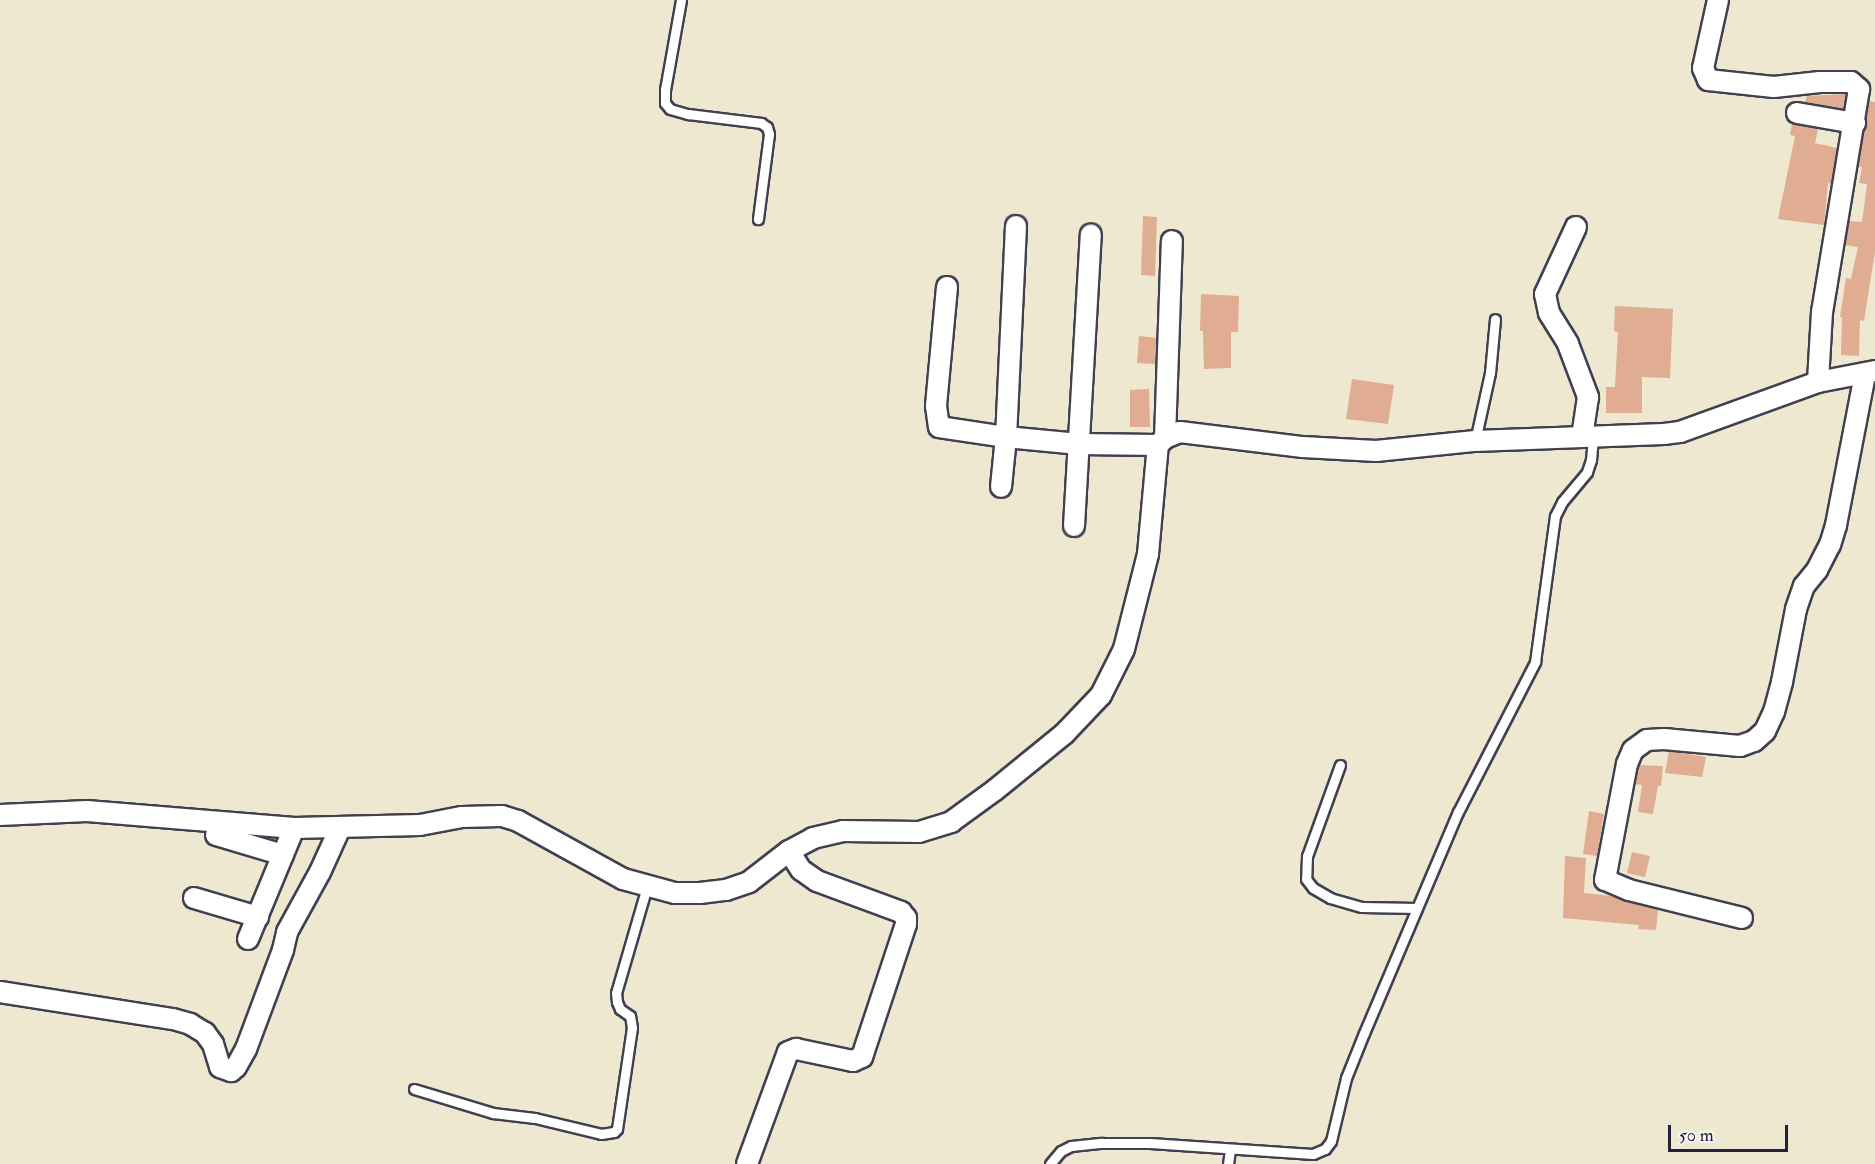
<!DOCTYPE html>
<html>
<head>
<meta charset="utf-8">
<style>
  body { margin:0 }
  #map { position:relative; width:1875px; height:1164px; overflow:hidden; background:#eee8d0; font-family:"IM FELL Double Pica",serif }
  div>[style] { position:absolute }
  .building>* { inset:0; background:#e0ac92 }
  .roads { filter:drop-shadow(2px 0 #414051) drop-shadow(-2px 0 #414051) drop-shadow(0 2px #414051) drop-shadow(0 -2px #414051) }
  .lane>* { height:9px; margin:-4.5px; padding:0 4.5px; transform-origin:4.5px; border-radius:4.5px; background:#fff }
  .street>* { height:20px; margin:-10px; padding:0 10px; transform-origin:10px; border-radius:10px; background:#fff }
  span { translate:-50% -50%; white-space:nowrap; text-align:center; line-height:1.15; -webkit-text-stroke:6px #f6f6f2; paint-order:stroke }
  .scale { position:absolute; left:1668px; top:1125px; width:120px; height:27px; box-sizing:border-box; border:3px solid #22223b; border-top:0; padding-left:8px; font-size:18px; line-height:21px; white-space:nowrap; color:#22223b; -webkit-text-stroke:4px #f6f6f2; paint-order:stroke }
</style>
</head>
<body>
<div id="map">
  <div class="building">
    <div style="clip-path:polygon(1846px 94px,1844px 109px,1805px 102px,1807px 96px)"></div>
    <div style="clip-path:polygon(1869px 101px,1875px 102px,1875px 252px,1864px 321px,1860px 320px,1859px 356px,1841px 355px,1842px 317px,1840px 317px,1846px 278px,1851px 279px,1858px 247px,1845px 245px,1849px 221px,1862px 222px,1867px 184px,1859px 183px,1862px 167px,1858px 166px)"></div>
    <div style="clip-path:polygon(1792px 124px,1818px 129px,1815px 143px,1837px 148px,1831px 184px,1828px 183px,1824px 225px,1778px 219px,1795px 136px,1790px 135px)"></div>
    <div style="clip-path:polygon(1143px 216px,1157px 217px,1155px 276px,1141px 275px)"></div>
    <div style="clip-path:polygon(1201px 294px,1239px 296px,1238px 332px,1231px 332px,1231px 368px,1204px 369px,1203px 331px,1200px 331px)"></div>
    <div style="clip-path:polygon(1615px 306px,1673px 309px,1670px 378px,1642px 377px,1642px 413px,1606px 413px,1606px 387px,1615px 387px,1618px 332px,1614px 331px)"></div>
    <div style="clip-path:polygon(1139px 336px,1157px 338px,1156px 364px,1137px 363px)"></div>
    <div style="clip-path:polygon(1352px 379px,1394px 385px,1388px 424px,1346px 419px)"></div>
    <div style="clip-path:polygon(1149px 389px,1150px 427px,1130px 427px,1130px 390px)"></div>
    <div style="clip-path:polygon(1669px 751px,1706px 757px,1702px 777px,1665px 773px)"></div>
    <div style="clip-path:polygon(1640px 765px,1663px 766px,1661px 786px,1658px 786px,1653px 814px,1638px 812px,1642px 785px,1635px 784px)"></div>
    <div style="clip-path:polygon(1589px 811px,1604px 814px,1597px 856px,1583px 854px)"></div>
    <div style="clip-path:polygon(1632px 852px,1650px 856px,1645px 877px,1627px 873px)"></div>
    <div style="clip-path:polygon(1565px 856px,1586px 858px,1584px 893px,1611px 896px,1658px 910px,1656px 930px,1638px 929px,1639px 925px,1563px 918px)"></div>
  </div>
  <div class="roads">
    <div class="lane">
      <div style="left:681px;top:0;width:91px;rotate:100.1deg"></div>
      <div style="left:665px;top:90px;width:13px;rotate:90deg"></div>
      <div style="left:665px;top:103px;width:8px;rotate:50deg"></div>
      <div style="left:670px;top:109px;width:19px;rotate:16deg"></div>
      <div style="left:688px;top:114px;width:74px;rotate:7deg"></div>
      <div style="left:761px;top:123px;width:7px;rotate:34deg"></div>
      <div style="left:767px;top:127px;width:7px;rotate:74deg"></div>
      <div style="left:769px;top:134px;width:86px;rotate:97.4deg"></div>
      <div style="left:1475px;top:441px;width:70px;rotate:-77.6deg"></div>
      <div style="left:1490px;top:373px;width:54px;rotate:-84.7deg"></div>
      <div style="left:1340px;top:765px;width:97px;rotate:109.9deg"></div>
      <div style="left:1307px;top:856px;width:23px;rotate:92deg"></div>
      <div style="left:1306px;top:879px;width:11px;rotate:52deg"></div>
      <div style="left:1313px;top:888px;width:20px;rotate:30deg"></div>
      <div style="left:1330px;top:898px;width:33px;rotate:16deg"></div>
      <div style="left:1362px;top:907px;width:55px;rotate:1deg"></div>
      <div style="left:414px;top:1089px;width:83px;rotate:16.9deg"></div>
      <div style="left:493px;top:1113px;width:42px;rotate:6.8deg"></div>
      <div style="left:535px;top:1118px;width:68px;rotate:13.6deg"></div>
      <div style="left:601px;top:1134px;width:13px;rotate:-9deg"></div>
      <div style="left:614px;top:1132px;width:4px;rotate:-45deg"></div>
      <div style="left:617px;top:1129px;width:102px;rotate:-81.6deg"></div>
      <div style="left:632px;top:1028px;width:12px;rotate:-99deg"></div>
      <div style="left:630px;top:1016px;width:12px;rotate:-145deg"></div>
      <div style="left:620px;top:1009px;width:8px;rotate:-113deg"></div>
      <div style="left:617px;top:1002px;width:9px;rotate:-96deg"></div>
      <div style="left:616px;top:993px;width:111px;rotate:-73.8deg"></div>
      <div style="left:1050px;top:1164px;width:17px;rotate:-50deg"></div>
      <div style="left:1061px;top:1151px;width:11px;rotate:-27deg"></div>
      <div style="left:1071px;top:1146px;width:31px;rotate:-6deg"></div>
      <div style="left:1102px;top:1143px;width:48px"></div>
      <div style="left:1150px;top:1143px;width:163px;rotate:3.9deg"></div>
      <div style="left:1313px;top:1154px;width:13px;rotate:-23deg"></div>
      <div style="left:1325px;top:1149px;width:10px;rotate:-53deg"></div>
      <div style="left:1331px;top:1141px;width:65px;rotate:-76.6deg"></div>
      <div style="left:1346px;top:1078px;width:48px;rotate:-68.2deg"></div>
      <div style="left:1364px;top:1033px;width:240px;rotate:-67deg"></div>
      <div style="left:1458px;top:812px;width:169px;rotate:-62.8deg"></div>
      <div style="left:1535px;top:662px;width:147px;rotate:-82.2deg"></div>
      <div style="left:1555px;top:516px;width:16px;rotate:-63deg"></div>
      <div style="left:1562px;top:502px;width:39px;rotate:-50deg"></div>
      <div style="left:1587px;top:472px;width:13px;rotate:-72deg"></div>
      <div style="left:1591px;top:460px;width:23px;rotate:-85deg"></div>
      <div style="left:1228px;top:1164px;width:15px;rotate:-82deg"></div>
    </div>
    <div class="street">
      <div style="left:1718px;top:0;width:70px;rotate:102.4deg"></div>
      <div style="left:1703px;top:68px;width:13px;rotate:67deg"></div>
      <div style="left:1708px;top:80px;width:66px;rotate:6.1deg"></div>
      <div style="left:1774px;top:87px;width:46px;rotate:-6.2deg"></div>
      <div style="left:1820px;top:82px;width:31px"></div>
      <div style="left:1851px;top:82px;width:11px;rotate:41deg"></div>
      <div style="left:1859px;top:89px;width:226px;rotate:99.4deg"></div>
      <div style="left:1822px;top:312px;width:70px;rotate:93.3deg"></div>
      <div style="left:1797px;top:113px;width:59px;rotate:9.8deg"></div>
      <div style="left:1016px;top:226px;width:211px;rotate:92.7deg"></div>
      <div style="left:1006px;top:437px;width:73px;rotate:5.5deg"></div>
      <div style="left:1079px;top:444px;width:79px;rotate:0.7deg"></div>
      <div style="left:1158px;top:445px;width:10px;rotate:-45deg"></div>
      <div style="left:1165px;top:438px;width:197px;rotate:-88deg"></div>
      <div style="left:1576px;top:227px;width:74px;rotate:114.8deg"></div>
      <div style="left:1545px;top:294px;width:19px;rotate:78deg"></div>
      <div style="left:1549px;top:313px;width:36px;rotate:58deg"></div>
      <div style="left:1568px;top:344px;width:57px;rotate:69.3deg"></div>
      <div style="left:1588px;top:397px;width:40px;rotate:98.5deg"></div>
      <div style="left:947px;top:287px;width:120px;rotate:95.3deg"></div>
      <div style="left:936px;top:406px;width:21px;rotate:82deg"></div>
      <div style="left:939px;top:427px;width:68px;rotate:8.5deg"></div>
      <div style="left:1006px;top:437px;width:50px;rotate:95.7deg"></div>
      <div style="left:1165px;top:438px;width:16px;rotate:-22deg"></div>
      <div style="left:1180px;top:432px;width:124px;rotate:7deg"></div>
      <div style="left:1303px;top:447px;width:73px;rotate:3.1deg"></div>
      <div style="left:1376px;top:451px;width:100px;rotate:-5.8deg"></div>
      <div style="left:1475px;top:441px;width:189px;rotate:-2.1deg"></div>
      <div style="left:1664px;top:434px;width:16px;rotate:-7deg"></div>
      <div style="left:1680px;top:432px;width:147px;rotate:-19.9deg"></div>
      <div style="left:1818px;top:382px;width:58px;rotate:-10.9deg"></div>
      <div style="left:1074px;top:526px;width:292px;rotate:-86.7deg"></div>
      <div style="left:0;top:815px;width:87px;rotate:-2.6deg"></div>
      <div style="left:87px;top:811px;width:208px;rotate:4.7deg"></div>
      <div style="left:294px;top:828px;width:126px;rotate:-1.4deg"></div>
      <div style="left:420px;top:825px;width:43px;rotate:-10.8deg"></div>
      <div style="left:462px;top:817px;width:40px;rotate:-1.4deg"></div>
      <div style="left:502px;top:816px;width:17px;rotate:17deg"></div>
      <div style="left:518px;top:821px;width:120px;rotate:28.9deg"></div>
      <div style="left:623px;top:879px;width:54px;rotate:15.1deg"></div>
      <div style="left:675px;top:893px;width:25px"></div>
      <div style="left:700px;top:893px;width:26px;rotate:-7deg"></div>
      <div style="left:726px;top:890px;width:24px;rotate:-19deg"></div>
      <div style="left:749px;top:882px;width:51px;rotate:-37.8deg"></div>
      <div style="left:789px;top:851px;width:27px;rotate:-28deg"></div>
      <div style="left:813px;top:838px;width:31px;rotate:-13deg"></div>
      <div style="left:843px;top:831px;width:76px;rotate:0.8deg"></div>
      <div style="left:919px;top:832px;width:34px;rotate:-17deg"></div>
      <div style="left:951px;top:822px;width:54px;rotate:-36deg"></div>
      <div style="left:995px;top:790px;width:89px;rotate:-39.1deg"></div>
      <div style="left:1064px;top:734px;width:54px;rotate:-46.5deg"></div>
      <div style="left:1101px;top:695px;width:51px;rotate:-63.4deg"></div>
      <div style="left:1124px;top:649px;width:98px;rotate:-75.8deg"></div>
      <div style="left:1148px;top:554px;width:109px;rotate:-84.8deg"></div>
      <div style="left:216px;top:835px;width:70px;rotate:16.6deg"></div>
      <div style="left:194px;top:898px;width:67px;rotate:16.5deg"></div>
      <div style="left:1742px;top:918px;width:116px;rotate:-166.1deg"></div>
      <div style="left:1629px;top:890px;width:26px;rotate:-157deg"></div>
      <div style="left:1605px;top:880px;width:118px;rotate:-79.3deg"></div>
      <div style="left:1627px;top:764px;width:15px;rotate:-67deg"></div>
      <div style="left:1633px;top:750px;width:17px;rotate:-36deg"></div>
      <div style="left:1647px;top:740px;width:17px;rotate:-3deg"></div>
      <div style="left:1664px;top:739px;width:76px;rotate:5.3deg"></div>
      <div style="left:1740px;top:746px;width:15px;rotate:-20deg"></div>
      <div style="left:1754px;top:741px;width:15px;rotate:-42deg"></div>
      <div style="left:1765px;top:731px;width:21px;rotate:-65deg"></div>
      <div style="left:1774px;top:712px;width:31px;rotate:-75deg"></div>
      <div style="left:1782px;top:682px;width:74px;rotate:-79.1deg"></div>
      <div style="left:1796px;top:609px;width:24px;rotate:-71deg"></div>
      <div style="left:1804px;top:586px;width:21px;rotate:-51deg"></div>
      <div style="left:1817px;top:570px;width:28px;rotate:-63deg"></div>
      <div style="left:1830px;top:545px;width:21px;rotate:-73deg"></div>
      <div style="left:1836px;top:525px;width:154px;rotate:-79.1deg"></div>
      <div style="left:248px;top:939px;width:120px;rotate:-67.5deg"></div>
      <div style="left:0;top:992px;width:175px;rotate:8.9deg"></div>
      <div style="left:173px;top:1019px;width:18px;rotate:16deg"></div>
      <div style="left:190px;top:1024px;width:17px;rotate:31deg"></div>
      <div style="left:205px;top:1033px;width:14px;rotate:54deg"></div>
      <div style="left:213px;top:1044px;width:24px;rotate:73deg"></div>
      <div style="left:220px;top:1067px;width:12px;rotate:20deg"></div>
      <div style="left:231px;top:1071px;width:6px;rotate:-39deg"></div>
      <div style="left:236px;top:1067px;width:21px;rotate:-61deg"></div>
      <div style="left:246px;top:1049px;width:106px;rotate:-69.5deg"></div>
      <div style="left:283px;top:950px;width:18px;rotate:-77deg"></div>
      <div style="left:287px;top:932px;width:68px;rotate:-61.2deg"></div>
      <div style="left:320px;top:872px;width:48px;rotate:-65.6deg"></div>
      <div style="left:747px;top:1164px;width:119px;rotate:-69.9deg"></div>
      <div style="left:788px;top:1052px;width:9px;rotate:-21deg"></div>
      <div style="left:796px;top:1049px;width:58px;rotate:11.9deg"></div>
      <div style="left:853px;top:1061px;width:10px;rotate:-24deg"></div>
      <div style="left:862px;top:1057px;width:140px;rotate:-71.7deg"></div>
      <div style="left:906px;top:924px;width:6px;rotate:-90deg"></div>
      <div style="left:906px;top:918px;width:8px;rotate:-130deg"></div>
      <div style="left:901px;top:912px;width:90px;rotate:-159.7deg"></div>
      <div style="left:817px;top:881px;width:19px;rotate:-145deg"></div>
      <div style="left:801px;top:870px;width:22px;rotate:-122deg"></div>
    </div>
  </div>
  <div class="scale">50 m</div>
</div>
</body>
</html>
